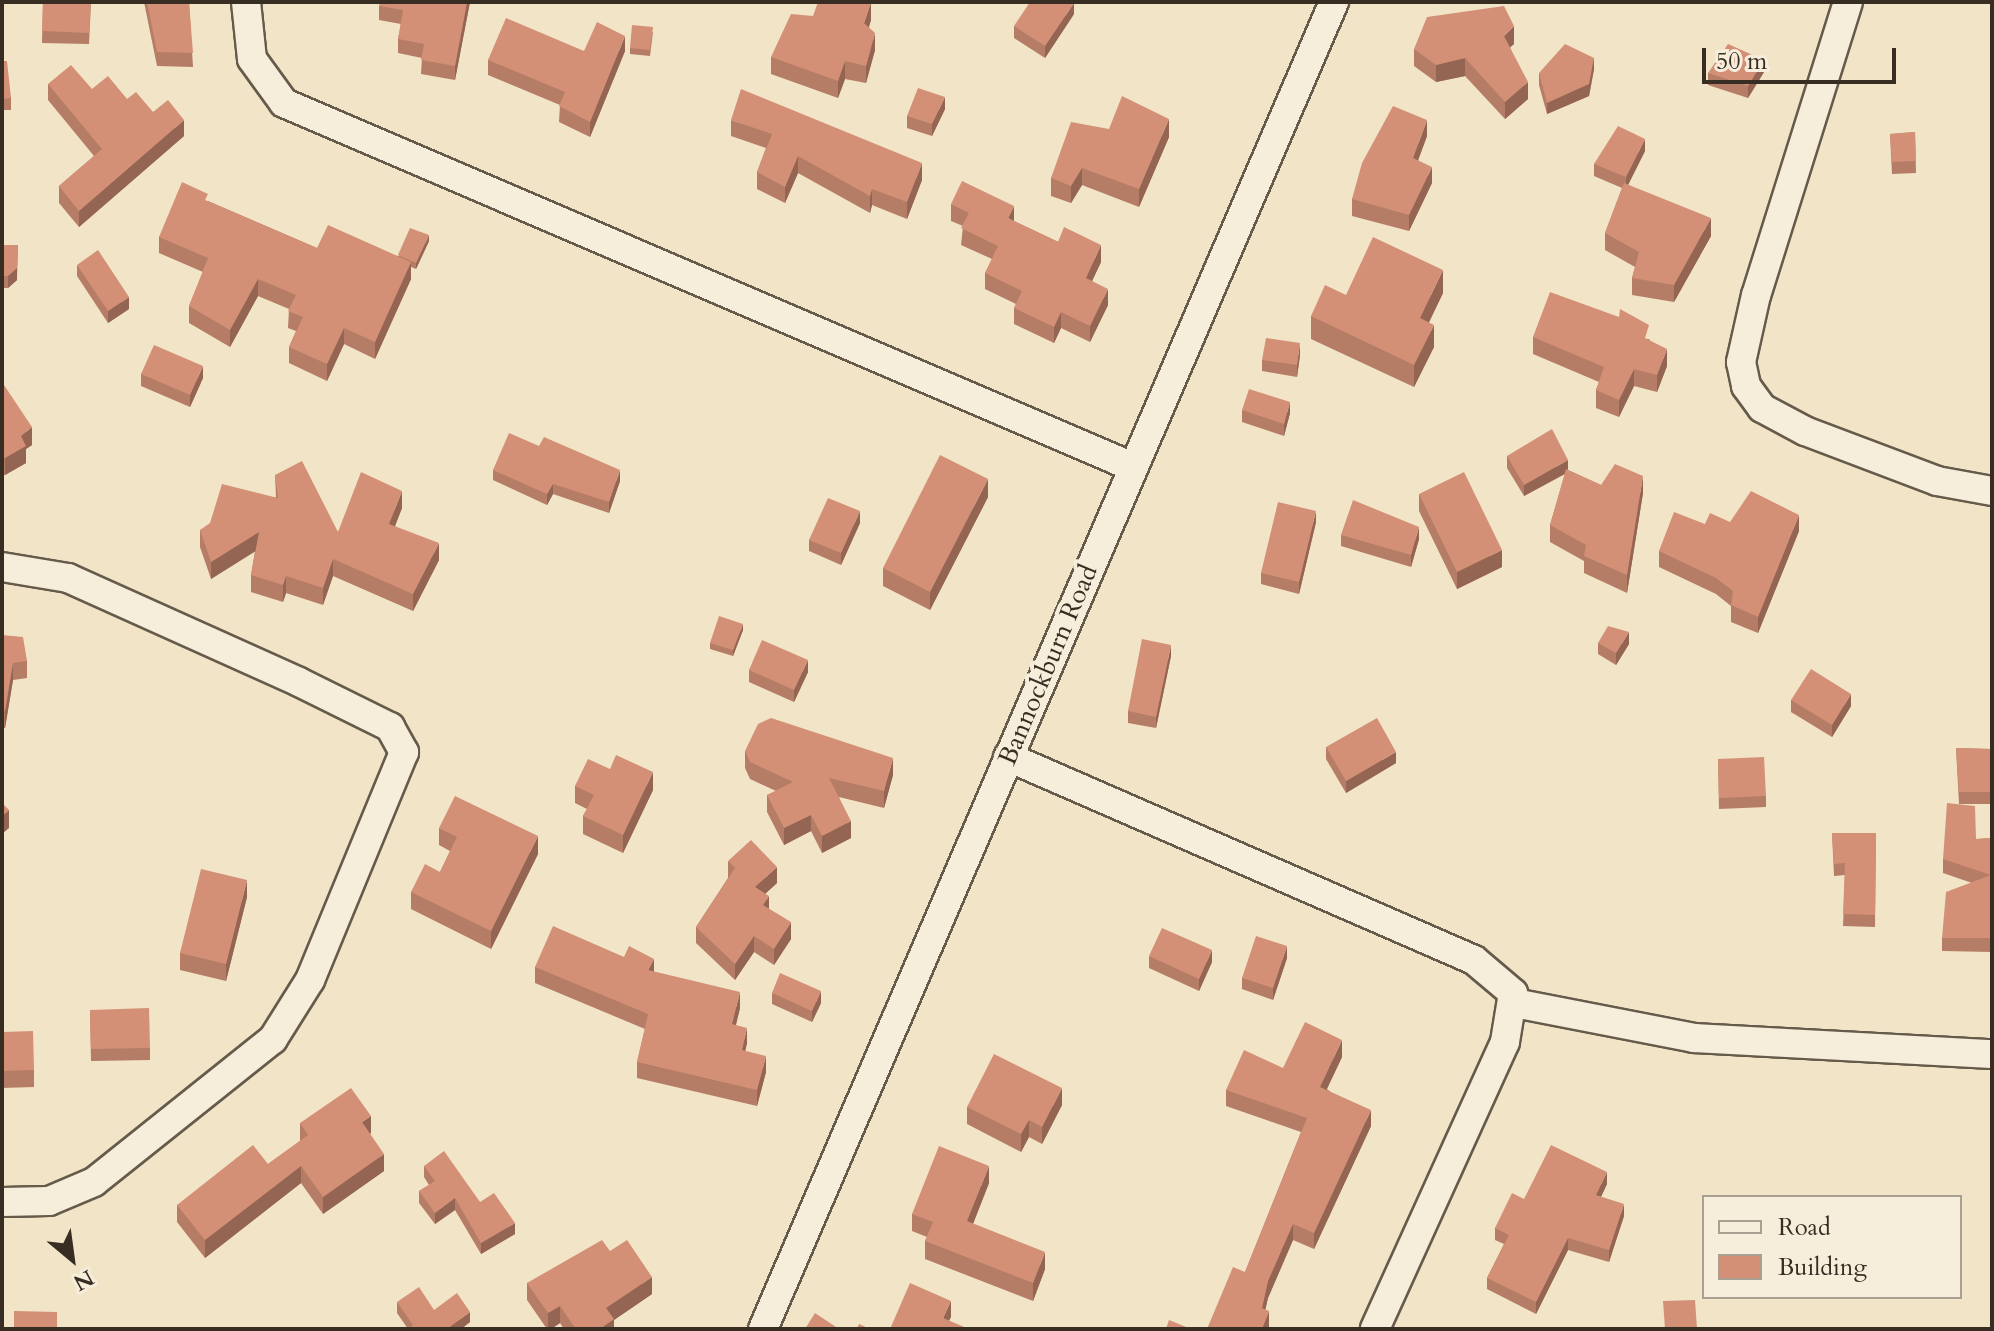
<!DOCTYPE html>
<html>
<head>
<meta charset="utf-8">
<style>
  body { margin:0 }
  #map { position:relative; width:1994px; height:1331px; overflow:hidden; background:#f2e4c7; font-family:Cardo,serif }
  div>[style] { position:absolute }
  .roads { filter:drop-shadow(2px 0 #665b4b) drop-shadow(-2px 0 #665b4b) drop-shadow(0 2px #665b4b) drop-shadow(0 -2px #665b4b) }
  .street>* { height:28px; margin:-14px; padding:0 14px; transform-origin:14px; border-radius:14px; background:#f7eddb }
  .wall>* { inset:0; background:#b57c66 }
  .shaded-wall>* { inset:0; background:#946553 }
  .building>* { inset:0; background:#d39077 }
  span { translate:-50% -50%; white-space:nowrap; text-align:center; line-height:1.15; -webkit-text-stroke:8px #f7eddb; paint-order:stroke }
  .street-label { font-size:26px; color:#372d22 }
  .frame { position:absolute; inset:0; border:4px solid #372d22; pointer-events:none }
  .legend { position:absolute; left:1702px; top:1195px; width:260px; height:104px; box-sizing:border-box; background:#f7eddb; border:2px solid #aaa091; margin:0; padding:10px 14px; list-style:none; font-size:24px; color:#372d22 }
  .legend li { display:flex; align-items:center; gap:16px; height:40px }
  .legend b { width:40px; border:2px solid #aaa091 }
  .north { position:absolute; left:32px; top:1219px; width:80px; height:80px; -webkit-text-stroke:6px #f7eddb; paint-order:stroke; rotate:151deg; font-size:22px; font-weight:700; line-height:32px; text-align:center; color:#372d22 }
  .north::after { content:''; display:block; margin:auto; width:28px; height:36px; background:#372d22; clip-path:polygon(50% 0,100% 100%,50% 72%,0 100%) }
  .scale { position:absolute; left:1702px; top:48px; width:194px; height:36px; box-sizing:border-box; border:4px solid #372d22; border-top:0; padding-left:10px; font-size:24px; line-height:28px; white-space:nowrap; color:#372d22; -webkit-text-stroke:6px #f7eddb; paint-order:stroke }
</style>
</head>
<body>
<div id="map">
  <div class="roads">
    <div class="street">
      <div style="left:246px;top:2px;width:57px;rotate:84deg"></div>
      <div style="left:252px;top:59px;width:54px;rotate:54deg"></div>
      <div style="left:284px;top:103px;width:924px;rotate:23.21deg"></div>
      <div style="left:1848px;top:2px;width:307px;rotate:107.4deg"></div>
      <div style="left:1756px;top:295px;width:69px;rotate:102.6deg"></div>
      <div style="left:1741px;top:362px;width:25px;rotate:78deg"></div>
      <div style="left:1746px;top:386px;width:27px;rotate:54deg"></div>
      <div style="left:1762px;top:408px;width:49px;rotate:28.1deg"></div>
      <div style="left:1805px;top:431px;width:141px;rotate:20.7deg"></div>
      <div style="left:1937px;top:481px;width:56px;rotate:10.3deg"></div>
      <div style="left:2px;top:567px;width:67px;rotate:9.5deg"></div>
      <div style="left:68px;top:578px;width:253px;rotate:24.2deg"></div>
      <div style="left:299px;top:682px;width:102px;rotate:26.3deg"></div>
      <div style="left:390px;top:727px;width:29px;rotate:61deg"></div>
      <div style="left:404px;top:752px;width:247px;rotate:112.4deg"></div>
      <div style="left:310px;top:980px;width:70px;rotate:122.1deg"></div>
      <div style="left:273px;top:1039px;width:229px;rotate:141.4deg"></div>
      <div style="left:94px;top:1182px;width:49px;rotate:157.1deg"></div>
      <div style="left:49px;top:1201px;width:47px;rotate:178.8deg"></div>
      <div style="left:1008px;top:757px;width:508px;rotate:23.54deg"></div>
      <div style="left:1474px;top:960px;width:51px;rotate:40.2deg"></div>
      <div style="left:1513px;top:993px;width:50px;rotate:99.3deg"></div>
      <div style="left:1505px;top:1042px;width:315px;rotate:114.4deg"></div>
      <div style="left:1514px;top:1003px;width:183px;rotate:11deg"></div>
      <div style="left:1694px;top:1038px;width:298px;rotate:3.1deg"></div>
      <div style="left:763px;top:1329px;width:1445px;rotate:-66.72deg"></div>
    </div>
  </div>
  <div class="wall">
    <div style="clip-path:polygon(43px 2px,91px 2px,89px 44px,42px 43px)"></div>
    <div style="clip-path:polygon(144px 2px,189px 2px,193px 67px,157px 66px)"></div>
    <div style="clip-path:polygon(470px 2px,455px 80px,421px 74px,422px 58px,398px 53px,398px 39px,401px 24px,379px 20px,379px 6px)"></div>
    <div style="clip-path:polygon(1074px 14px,1045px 58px,1014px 38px,1014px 26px)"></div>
    <div style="clip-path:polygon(871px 20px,869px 27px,875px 50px,866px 83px,845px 79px,838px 98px,771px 74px,771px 57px)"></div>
    <div style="clip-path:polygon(653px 32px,650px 56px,630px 54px,630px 48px)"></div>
    <div style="clip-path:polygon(1514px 44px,1510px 47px,1528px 99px,1505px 119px,1465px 76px,1436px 82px,1414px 66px,1414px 49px)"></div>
    <div style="clip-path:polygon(584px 51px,625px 51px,590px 137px,559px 122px,560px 105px,488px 75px,488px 60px)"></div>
    <div style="clip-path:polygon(2px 61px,11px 98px,11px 110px,2px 110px)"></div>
    <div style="clip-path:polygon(1594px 69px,1589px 96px,1547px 114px,1539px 85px,1539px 73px)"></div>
    <div style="clip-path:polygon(1764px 72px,1748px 98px,1708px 85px,1708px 73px)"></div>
    <div style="clip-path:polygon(48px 84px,92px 89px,127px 99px,153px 112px,184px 136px,79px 227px,59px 203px,59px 186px,94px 156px,48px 100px)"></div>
    <div style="clip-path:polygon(945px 109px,932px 136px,907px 128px,907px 116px)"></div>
    <div style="clip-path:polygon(731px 120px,922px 180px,907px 219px,872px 205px,870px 213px,798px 173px,785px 203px,757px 189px,757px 172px,766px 148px,731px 136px)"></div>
    <div style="clip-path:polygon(1109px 129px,1169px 137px,1139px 207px,1082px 185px,1071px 203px,1051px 196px,1051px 178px)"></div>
    <div style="clip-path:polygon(1915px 132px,1916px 173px,1892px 174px,1890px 134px)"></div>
    <div style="clip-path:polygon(1427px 136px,1418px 160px,1432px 183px,1409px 231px,1352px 216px,1352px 199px)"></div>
    <div style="clip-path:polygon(1645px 151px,1628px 185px,1711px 236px,1674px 302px,1632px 295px,1632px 278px,1635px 267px,1605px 250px,1605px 233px,1622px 188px,1594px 176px,1594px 164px)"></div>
    <div style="clip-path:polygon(208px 201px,317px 248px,398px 256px,429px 241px,416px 269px,411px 267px,411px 279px,375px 359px,344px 344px,327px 381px,289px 363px,289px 347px,296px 331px,288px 328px,289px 309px,258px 296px,230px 347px,189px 323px,189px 306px,203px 272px,159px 253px,159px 237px)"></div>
    <div style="clip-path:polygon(951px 204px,1014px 221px,1101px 262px,1092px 281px,1108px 305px,1090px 342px,1061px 328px,1054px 343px,1014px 324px,1014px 308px,1016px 304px,985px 289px,985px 273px,992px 259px,961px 245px,963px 226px,951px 221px)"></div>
    <div style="clip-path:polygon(2px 245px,18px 245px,17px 280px,8px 288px,2px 288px)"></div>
    <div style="clip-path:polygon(77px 265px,129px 309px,108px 323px,77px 276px)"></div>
    <div style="clip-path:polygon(1443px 293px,1429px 322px,1434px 347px,1414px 387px,1311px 339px,1311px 316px)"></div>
    <div style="clip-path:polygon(1533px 337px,1649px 339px,1667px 366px,1657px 392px,1634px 386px,1619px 417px,1596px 408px,1596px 390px,1599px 382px,1533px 354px)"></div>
    <div style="clip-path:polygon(1300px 355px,1297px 377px,1262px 371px,1262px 360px)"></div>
    <div style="clip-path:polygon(141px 374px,203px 378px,190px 407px,141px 386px)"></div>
    <div style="clip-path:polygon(2px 382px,32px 445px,26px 449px,26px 463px,5px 475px,2px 475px)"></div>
    <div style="clip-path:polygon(1242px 410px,1290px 413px,1284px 436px,1242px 422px)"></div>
    <div style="clip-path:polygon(1507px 456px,1568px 470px,1601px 485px,1643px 493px,1627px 593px,1584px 573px,1584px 561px,1550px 542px,1550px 525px,1565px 474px,1524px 496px,1507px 468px)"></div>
    <div style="clip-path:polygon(493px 470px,620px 481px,609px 513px,553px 494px,547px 505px,493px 480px)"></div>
    <div style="clip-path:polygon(275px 475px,338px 532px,402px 508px,395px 526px,439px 560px,413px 611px,333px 576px,323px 605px,286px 593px,283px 602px,251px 592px,251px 575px,255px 551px,211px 579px,200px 547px,200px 530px,276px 497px)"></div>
    <div style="clip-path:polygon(1419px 494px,1502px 567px,1457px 589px,1419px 511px)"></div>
    <div style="clip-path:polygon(988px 497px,930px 610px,883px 586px,883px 568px)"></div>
    <div style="clip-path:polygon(1316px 522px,1299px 594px,1261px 584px,1261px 573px)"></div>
    <div style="clip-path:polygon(1730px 522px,1799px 531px,1758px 633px,1731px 622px,1731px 606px,1716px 594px,1659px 567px,1659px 551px,1705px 524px)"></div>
    <div style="clip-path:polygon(860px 523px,841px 565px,809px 551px,809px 540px)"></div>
    <div style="clip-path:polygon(1341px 535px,1419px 539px,1411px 567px,1341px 546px)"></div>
    <div style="clip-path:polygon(743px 630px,733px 656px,710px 649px,710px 643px)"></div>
    <div style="clip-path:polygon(2px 635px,27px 661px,27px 678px,13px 680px,5px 728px,2px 728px)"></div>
    <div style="clip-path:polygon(1598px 643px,1629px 644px,1616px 665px,1598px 654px)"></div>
    <div style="clip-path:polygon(1171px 656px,1156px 728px,1128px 723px,1128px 711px)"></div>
    <div style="clip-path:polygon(749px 670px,808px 672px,794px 702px,749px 682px)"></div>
    <div style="clip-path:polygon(1791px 700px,1851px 706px,1832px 737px,1791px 712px)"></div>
    <div style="clip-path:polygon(1326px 747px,1396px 763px,1346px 793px,1326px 759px)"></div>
    <div style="clip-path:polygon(1956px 748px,1991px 749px,1992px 804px,1959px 804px)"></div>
    <div style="clip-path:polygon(745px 751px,893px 775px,884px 808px,839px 797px,851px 838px,822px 853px,811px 831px,784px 845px,767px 812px,767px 795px,776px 791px,750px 779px,745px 768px)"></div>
    <div style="clip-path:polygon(1718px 759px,1766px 796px,1766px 807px,1719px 809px)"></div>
    <div style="clip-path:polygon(610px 769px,653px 790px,623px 853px,583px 834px,583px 816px,587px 809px,575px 803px,575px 786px)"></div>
    <div style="clip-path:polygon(439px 828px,538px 854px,491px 949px,411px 909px,411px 892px,440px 872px,450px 851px,439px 845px)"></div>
    <div style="clip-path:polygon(1832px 833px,1876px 833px,1875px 927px,1843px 926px,1845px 875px,1834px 876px)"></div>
    <div style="clip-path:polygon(1992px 838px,1992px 952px,1942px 951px,1942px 938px,1972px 883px,1943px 873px,1943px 859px,1976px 839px)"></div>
    <div style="clip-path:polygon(728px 861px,777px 883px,765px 894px,769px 909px,791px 939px,774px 965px,754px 952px,735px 980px,696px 943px,696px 927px,728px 878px)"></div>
    <div style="clip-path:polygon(247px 897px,226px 981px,180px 970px,180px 953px)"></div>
    <div style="clip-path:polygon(1149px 956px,1212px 962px,1199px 991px,1149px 968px)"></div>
    <div style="clip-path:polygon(1287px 958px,1273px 1000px,1242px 989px,1242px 978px)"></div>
    <div style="clip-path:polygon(535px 967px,654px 972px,740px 1008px,736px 1025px,747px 1043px,745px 1051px,766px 1072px,757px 1106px,637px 1078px,637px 1062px,645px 1029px,535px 983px)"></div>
    <div style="clip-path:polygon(772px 993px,821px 1003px,812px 1022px,772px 1004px)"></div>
    <div style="clip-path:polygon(90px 1010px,150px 1048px,150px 1060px,91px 1061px)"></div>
    <div style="clip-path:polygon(2px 1032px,34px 1070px,34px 1087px,2px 1088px)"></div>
    <div style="clip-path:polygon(1342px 1057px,1327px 1089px,1371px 1126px,1314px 1249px,1293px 1240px,1268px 1298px,1265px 1309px,1269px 1329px,1207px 1329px,1245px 1272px,1301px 1132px,1226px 1106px,1226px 1090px,1283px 1068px)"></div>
    <div style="clip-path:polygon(1062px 1105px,1042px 1144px,1029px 1137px,1021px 1152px,967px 1124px,967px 1107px)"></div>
    <div style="clip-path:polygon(300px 1123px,371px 1133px,370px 1134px,384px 1171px,323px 1214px,301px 1183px,205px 1258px,177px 1222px,177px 1205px,268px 1164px,300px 1141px)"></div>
    <div style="clip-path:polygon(424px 1166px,480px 1202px,515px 1234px,481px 1254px,455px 1210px,435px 1224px,419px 1203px,419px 1191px,429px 1185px,424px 1177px)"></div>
    <div style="clip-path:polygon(989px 1183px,973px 1224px,1045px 1269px,1033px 1301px,925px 1259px,925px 1241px,927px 1237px,912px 1231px,912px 1214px)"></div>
    <div style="clip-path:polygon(1607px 1184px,1601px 1197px,1624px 1216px,1609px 1262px,1568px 1250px,1536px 1314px,1487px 1289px,1487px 1278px,1504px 1244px,1495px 1240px,1495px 1228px,1524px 1199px)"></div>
    <div style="clip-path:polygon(610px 1251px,652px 1294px,614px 1320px,614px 1329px,564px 1329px,560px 1323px,551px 1329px,547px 1329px,527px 1300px,527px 1283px)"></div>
    <div style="clip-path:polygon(397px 1302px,470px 1322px,461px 1329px,408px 1329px,397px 1313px)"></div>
  </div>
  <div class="shaded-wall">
    <div style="clip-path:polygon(467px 2px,470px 2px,455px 80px,455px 66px)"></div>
    <div style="clip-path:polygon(871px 2px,871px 20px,864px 41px,864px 23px)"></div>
    <div style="clip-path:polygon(1074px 3px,1074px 14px,1045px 58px,1045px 46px)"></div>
    <div style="clip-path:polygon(1514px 26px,1514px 44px,1504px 53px,1504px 36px)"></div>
    <div style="clip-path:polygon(875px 33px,875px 50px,866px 83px,866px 66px)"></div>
    <div style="clip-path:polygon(625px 36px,625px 51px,590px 137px,590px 122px)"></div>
    <div style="clip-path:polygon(1465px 58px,1465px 76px,1436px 82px,1436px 65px)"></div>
    <div style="clip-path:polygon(1594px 58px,1594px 69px,1589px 96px,1547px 114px,1547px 103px)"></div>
    <div style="clip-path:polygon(1764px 60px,1764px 72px,1748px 98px,1748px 86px)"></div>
    <div style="clip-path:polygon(845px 61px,845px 79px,838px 98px,838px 81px)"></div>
    <div style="clip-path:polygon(1528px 82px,1528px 99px,1505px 119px,1505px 102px)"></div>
    <div style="clip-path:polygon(945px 97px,945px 109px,932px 136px,932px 124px)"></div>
    <div style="clip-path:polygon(1169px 119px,1169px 137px,1139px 207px,1139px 189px)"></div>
    <div style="clip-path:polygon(184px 120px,184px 136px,79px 227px,79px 211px)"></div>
    <div style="clip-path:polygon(1427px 120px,1427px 136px,1413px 174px,1413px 158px)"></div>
    <div style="clip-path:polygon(1645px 139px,1645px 151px,1626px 189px,1626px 177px)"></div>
    <div style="clip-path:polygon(798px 156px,798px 173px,785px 203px,785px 187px)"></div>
    <div style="clip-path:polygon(922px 163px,922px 180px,907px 219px,907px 202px)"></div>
    <div style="clip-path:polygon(1432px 167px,1432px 183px,1409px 231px,1409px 215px)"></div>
    <div style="clip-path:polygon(1082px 168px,1082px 185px,1071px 203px,1071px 186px)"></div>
    <div style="clip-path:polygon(872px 189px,872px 205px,870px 213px,870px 196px)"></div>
    <div style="clip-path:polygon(1014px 206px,1014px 222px,1008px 218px)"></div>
    <div style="clip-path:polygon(1711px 218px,1711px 236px,1674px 302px,1674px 285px)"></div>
    <div style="clip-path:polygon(429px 235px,429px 241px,416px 269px,416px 263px)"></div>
    <div style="clip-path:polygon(1101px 245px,1101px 262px,1086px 294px,1086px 278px)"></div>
    <div style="clip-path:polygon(411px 262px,411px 279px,375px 359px,375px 342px)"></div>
    <div style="clip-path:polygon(17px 268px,17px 280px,8px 288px,8px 276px)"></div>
    <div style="clip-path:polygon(1443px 270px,1443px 293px,1420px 341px,1420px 318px)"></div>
    <div style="clip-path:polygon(258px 279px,258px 296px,230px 347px,230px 330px)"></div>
    <div style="clip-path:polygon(1108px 289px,1108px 305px,1090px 342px,1090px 326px)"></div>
    <div style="clip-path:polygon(129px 297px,129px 309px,108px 323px,108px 311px)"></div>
    <div style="clip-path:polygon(1061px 312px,1061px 328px,1054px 343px,1054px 327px)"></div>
    <div style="clip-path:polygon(1434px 325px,1434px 347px,1414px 387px,1414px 365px)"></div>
    <div style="clip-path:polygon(344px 328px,344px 344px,327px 381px,327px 364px)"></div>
    <div style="clip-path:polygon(1300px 343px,1300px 355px,1297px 377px,1297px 365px)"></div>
    <div style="clip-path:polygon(1667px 349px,1667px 366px,1657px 392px,1657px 375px)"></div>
    <div style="clip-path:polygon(203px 366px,203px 378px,190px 407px,190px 395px)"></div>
    <div style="clip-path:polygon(1634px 369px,1634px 386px,1619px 417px,1619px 400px)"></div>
    <div style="clip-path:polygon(1290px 402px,1290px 413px,1284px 436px,1284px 424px)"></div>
    <div style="clip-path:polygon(32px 427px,32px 445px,26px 449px,26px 463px,5px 475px,5px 458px,21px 436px)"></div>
    <div style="clip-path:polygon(1568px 460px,1568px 472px,1524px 496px,1524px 485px)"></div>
    <div style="clip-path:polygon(620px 470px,620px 481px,609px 513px,609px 502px)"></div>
    <div style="clip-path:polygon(1643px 476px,1643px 493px,1627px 593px,1627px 575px)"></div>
    <div style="clip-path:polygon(988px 479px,988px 497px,930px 610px,930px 592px)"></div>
    <div style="clip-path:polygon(553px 484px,553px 494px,547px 505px,547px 494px)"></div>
    <div style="clip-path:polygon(402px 491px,402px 508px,389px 541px,389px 524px)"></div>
    <div style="clip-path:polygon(860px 511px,860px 523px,841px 565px,841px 553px)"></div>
    <div style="clip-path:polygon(1316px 511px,1316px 522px,1299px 594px,1299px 582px)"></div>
    <div style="clip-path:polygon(1799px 515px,1799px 531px,1758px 633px,1758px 617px)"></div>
    <div style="clip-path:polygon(1419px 527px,1419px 539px,1411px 567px,1411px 555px)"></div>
    <div style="clip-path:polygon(259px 532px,259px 549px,211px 579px,211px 562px)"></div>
    <div style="clip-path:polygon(439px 543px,439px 560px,413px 611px,413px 594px)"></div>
    <div style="clip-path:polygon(1502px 550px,1502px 567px,1457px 589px,1457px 572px)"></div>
    <div style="clip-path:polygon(333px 559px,333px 576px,323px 605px,323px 588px)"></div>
    <div style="clip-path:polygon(286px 576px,286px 593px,283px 602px,283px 585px)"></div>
    <div style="clip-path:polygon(743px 624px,743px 630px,733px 656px,733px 650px)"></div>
    <div style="clip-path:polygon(1629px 632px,1629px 644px,1616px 665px,1616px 653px)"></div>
    <div style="clip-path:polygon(1171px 645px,1171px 656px,1156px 728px,1156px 717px)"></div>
    <div style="clip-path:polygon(808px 660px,808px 672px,794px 702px,794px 690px)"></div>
    <div style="clip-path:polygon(13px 663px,13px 680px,5px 728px,5px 711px)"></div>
    <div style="clip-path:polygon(1851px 694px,1851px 706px,1832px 737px,1832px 725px)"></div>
    <div style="clip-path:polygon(1396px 752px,1396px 763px,1346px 793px,1346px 781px)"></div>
    <div style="clip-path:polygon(893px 758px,893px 775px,884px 808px,884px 791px)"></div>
    <div style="clip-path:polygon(653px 772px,653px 790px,623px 853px,623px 835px)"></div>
    <div style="clip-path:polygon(9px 810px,9px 828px,2px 834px,2px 816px)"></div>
    <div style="clip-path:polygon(811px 815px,811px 831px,784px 845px,784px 828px)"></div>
    <div style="clip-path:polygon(851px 821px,851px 838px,822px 853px,822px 836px)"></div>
    <div style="clip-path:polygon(538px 836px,538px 854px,491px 949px,491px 931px)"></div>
    <div style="clip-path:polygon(777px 867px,777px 883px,755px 903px,755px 887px)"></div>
    <div style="clip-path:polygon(247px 880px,247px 897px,226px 981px,226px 964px)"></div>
    <div style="clip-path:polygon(769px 896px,769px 912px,763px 905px)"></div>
    <div style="clip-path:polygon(791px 922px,791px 939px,774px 965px,774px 949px)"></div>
    <div style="clip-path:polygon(754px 936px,754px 952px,735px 980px,735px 964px)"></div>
    <div style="clip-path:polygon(1287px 946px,1287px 958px,1273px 1000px,1273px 988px)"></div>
    <div style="clip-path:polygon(1212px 950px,1212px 962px,1199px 991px,1199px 979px)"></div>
    <div style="clip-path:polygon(654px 959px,654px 974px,648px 970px)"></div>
    <div style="clip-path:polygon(821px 991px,821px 1003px,812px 1022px,812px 1011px)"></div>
    <div style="clip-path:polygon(740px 992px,740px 1008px,732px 1040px,732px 1024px)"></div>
    <div style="clip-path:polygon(747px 1028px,747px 1043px,742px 1066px,742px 1050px)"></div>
    <div style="clip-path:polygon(1342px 1040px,1342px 1057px,1320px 1103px,1320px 1087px)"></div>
    <div style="clip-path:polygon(766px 1056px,766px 1072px,757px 1106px,757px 1090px)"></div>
    <div style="clip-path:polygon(1062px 1088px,1062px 1105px,1042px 1144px,1042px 1127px)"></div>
    <div style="clip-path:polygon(1371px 1110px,1371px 1126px,1314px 1249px,1314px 1233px)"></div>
    <div style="clip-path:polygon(371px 1116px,371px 1133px,362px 1140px,362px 1122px)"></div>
    <div style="clip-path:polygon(1029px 1120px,1029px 1137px,1021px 1152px,1021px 1134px)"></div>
    <div style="clip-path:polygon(384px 1154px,384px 1171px,323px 1214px,323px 1197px)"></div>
    <div style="clip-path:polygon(301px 1166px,301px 1183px,205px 1258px,205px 1240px)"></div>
    <div style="clip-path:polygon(989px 1166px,989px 1183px,967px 1239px,967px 1221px)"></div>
    <div style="clip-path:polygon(1607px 1172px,1607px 1184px,1596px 1207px,1596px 1195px)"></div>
    <div style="clip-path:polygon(455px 1198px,455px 1210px,435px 1224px,435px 1213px)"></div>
    <div style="clip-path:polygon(1624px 1204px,1624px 1216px,1609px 1262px,1609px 1250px)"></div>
    <div style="clip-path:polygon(515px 1223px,515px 1234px,481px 1254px,481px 1243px)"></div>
    <div style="clip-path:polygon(1293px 1224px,1293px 1240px,1268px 1298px,1262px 1325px,1262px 1308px,1268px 1281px)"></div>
    <div style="clip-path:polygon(1568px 1238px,1568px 1250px,1536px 1314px,1536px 1302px)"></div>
    <div style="clip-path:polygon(1045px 1252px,1045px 1269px,1033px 1301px,1033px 1283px)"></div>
    <div style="clip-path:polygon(652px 1277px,652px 1294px,614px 1320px,614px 1329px,600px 1329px,606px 1308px)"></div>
    <div style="clip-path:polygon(951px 1301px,951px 1317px,945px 1329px,943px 1318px)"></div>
    <div style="clip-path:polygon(560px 1306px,560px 1323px,551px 1329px,548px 1329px,548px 1313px)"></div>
    <div style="clip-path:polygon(1269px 1311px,1269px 1329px,1262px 1329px)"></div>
    <div style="clip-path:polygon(470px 1312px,470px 1322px,461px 1329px,447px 1329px)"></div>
  </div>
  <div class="building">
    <div style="clip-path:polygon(43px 2px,91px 2px,89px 33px,42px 31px)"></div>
    <div style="clip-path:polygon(147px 2px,189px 2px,193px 53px,157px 52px)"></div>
    <div style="clip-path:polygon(380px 2px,467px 2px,455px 66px,421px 60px,424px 44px,398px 39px,403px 10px,379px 6px)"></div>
    <div style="clip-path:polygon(818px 2px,871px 2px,864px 23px,875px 33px,866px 66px,845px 61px,838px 81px,771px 57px,791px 14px,813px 16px)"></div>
    <div style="clip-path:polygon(1030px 2px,1074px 3px,1045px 46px,1014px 26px)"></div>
    <div style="clip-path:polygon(1504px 6px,1514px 26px,1504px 36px,1528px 82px,1505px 102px,1465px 58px,1436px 65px,1414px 49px,1427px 17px)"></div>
    <div style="clip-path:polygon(506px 18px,584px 51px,597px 22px,625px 36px,590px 122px,559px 106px,565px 92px,488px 60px)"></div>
    <div style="clip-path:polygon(632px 25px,653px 27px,650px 50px,630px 48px)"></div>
    <div style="clip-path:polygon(1565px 44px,1594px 58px,1589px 84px,1547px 103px,1539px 73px)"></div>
    <div style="clip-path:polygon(1728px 44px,1764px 60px,1748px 86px,1708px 73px)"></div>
    <div style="clip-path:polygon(2px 61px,7px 61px,11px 98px,2px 99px)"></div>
    <div style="clip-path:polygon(71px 65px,92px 89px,108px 76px,127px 99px,136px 92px,153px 112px,168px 100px,184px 120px,79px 211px,59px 186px,102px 149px,48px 84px)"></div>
    <div style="clip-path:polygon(918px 88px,945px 97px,932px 124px,907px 116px)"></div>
    <div style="clip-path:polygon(741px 89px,922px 163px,907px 202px,872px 189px,870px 196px,798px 156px,785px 187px,757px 172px,772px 134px,731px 120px)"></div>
    <div style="clip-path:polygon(1122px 96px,1169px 119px,1139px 189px,1082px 168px,1071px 186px,1051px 178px,1071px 122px,1109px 129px)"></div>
    <div style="clip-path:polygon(1393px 106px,1427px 120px,1413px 158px,1432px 167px,1409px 215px,1352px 199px,1362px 163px)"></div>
    <div style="clip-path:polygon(1618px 126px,1645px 139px,1626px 177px,1594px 164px)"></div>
    <div style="clip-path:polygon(1915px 132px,1916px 161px,1892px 162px,1890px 134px)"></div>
    <div style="clip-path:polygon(962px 181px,1014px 206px,1008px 218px,1058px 242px,1064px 227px,1101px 245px,1086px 278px,1108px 289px,1090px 326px,1061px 312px,1054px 327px,1014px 308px,1022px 291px,985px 273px,998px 246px,961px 228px,969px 213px,951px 204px)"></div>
    <div style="clip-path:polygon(182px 182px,208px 194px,205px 200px,317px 248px,328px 225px,411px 262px,375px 342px,344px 328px,327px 364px,289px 347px,303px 317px,288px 311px,296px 295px,258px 279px,230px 330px,189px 306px,208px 258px,159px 237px)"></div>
    <div style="clip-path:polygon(1624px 183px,1711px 218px,1674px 285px,1632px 278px,1639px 252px,1605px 233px)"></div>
    <div style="clip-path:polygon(410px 228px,429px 235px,416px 263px,398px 255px)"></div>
    <div style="clip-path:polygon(1373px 237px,1443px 270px,1420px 318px,1434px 325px,1414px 365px,1311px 316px,1325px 285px,1346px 295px)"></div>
    <div style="clip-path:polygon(2px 245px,18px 245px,17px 268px,8px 276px,2px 276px)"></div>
    <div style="clip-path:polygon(98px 250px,129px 297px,108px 311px,77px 265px)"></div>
    <div style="clip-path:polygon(1550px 292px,1619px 317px,1620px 309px,1649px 325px,1645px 338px,1667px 349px,1657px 375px,1634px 369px,1619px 400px,1596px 390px,1604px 367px,1533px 337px)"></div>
    <div style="clip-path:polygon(1266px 338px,1300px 343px,1297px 365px,1262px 360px)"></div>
    <div style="clip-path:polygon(154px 345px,203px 366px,190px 395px,141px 374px)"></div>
    <div style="clip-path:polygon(2px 382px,32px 427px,21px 436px,26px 446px,5px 458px,2px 458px)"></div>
    <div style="clip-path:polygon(1249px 389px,1290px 402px,1284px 424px,1242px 410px)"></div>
    <div style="clip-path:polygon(1552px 429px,1568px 460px,1524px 485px,1507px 456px)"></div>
    <div style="clip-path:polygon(509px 433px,539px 446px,544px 437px,620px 470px,609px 502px,553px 484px,547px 494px,493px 470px)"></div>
    <div style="clip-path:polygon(940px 455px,988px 479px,930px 592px,883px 568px)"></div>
    <div style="clip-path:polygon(302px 461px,338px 532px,361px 472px,402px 491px,389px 524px,439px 543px,413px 594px,333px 559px,323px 588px,286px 576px,283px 585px,251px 575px,259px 532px,211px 562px,200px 530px,210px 523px,222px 484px,278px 498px,275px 475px)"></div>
    <div style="clip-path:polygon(1615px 464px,1643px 476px,1627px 575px,1584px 556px,1586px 545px,1550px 525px,1566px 469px,1601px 485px)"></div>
    <div style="clip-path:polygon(1464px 472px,1502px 550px,1457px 572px,1419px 494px)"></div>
    <div style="clip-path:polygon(1751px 491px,1799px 515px,1758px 617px,1731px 605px,1733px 591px,1716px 578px,1659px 551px,1674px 512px,1705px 524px,1710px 513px,1730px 522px)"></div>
    <div style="clip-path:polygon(828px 498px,860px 511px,841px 553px,809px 540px)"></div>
    <div style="clip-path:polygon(1353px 500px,1419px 527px,1411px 555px,1341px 535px)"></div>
    <div style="clip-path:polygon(1278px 502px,1316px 511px,1299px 582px,1261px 573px)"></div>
    <div style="clip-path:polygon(719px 616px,743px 624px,733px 650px,710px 643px)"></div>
    <div style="clip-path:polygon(1608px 626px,1629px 632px,1616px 653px,1598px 643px)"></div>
    <div style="clip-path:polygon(2px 635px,23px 637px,27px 661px,13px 663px,5px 711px,2px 711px)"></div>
    <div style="clip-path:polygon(1142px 639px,1171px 645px,1156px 717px,1128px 711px)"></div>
    <div style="clip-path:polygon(762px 640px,808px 660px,794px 690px,749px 670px)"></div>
    <div style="clip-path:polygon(1811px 669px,1851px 694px,1832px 725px,1791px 700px)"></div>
    <div style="clip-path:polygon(771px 718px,893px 758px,884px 791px,829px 778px,851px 821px,822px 836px,811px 815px,784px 828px,767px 795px,793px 782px,750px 762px,745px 751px,758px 724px)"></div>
    <div style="clip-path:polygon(1377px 718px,1396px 752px,1346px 781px,1326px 747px)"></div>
    <div style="clip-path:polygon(1956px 748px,1991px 749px,1992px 792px,1959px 792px)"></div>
    <div style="clip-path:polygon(616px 755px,653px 772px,623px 835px,583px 816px,594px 795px,575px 786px,588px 759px,610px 769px)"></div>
    <div style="clip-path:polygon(1764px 757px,1766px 796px,1719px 798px,1718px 759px)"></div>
    <div style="clip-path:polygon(455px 796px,538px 836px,491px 931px,411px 892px,425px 864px,440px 872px,457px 837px,439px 828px)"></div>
    <div style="clip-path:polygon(2px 803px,9px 810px,2px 816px)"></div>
    <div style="clip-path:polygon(1947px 803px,1975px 806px,1976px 839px,1992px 838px,1992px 938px,1942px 938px,1946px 892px,1991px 875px,1943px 859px)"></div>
    <div style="clip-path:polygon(1832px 833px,1876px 833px,1875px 915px,1843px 914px,1845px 863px,1834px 864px)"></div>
    <div style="clip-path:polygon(751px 840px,777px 867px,755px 887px,769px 896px,763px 905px,791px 922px,774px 949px,754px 936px,735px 964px,696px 927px,735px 868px,728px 861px)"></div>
    <div style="clip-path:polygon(201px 869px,247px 880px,226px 964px,180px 953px)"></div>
    <div style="clip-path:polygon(553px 926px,624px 957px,629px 946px,654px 959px,648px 970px,740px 992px,732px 1024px,747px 1028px,742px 1050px,766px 1056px,757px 1090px,637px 1062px,648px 1014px,535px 967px)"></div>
    <div style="clip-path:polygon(1162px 928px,1212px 950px,1199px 979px,1149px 956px)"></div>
    <div style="clip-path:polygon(1256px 936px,1287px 946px,1273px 988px,1242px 978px)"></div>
    <div style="clip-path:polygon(780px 973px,821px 991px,812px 1011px,772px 993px)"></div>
    <div style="clip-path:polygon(149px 1008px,150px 1048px,91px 1049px,90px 1010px)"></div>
    <div style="clip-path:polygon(1305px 1022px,1342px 1040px,1320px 1087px,1371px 1110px,1314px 1233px,1293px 1224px,1268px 1281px,1262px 1308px,1269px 1311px,1262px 1329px,1207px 1329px,1233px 1267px,1245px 1272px,1307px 1118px,1226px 1090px,1244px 1050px,1283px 1068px)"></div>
    <div style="clip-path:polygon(33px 1031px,34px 1070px,2px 1071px,2px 1032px)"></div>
    <div style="clip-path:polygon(994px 1054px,1062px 1088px,1042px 1127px,1029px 1120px,1021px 1134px,967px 1107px)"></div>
    <div style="clip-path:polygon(351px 1088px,371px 1116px,362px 1122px,384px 1154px,323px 1197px,301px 1166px,205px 1240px,177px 1205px,253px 1145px,268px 1164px,308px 1135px,300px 1123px)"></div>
    <div style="clip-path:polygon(1551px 1145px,1607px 1172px,1596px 1195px,1624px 1204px,1609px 1250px,1568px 1238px,1536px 1302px,1487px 1278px,1509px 1235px,1495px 1228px,1512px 1193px,1524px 1199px)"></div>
    <div style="clip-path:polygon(939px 1146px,989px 1166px,967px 1221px,1045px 1252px,1033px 1283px,925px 1241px,933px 1222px,912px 1214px)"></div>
    <div style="clip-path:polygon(444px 1151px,480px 1202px,494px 1193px,515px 1223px,481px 1243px,455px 1198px,435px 1213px,419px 1191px,435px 1181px,424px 1166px)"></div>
    <div style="clip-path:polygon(602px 1240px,610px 1251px,627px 1240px,652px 1277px,606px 1308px,614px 1319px,600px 1329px,576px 1329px,560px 1306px,548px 1313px,527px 1283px)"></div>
    <div style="clip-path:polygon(910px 1283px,951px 1301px,943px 1318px,969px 1329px,890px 1329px)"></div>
    <div style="clip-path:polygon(419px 1287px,434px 1310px,457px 1293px,470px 1312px,447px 1329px,408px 1329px,413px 1325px,397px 1302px)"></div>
    <div style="clip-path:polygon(1695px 1300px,1697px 1329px,1665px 1329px,1663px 1301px)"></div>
    <div style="clip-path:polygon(14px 1311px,57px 1312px,57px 1329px,14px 1329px)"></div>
    <div style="clip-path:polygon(815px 1313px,839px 1329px,805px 1329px)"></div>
    <div style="clip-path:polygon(1169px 1320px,1191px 1329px,1166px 1329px)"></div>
    <div style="clip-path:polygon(859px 1324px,870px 1329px,857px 1329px)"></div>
  </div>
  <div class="street-label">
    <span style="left:1048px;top:665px;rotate:-67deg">Bannockburn Road</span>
  </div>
  <div class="frame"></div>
  <ul class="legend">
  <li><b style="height:10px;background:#f7eddb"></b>Road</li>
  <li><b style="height:22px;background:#d39077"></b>Building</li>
  </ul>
  <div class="north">N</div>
  <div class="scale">50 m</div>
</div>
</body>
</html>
